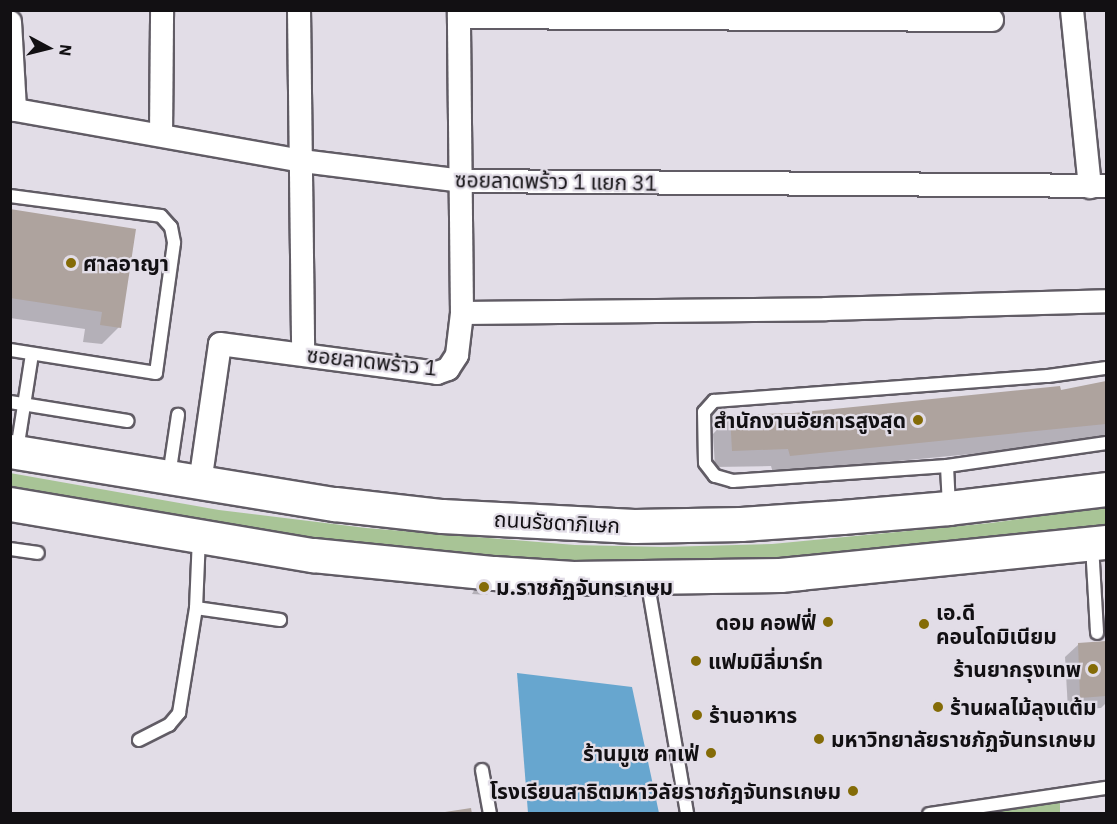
<!DOCTYPE html>
<html>
<head>
<meta charset="utf-8">
<style>
  body { margin:0 }
  #map { position:relative; width:1117px; height:824px; overflow:hidden; background:#e2dde7; font-family:"IBM Plex Sans","Noto Sans Thai",sans-serif }
  div>[style] { position:absolute }
  .green>* { inset:0; background:#a8c496 }
  .water>* { inset:0; background:#67a6cf }
  .shadow>* { inset:0; background:#0003 }
  .building>* { inset:0; background:#aea39e }
  .roads { filter:drop-shadow(2px 0 #615c65) drop-shadow(-2px 0 #615c65) drop-shadow(0 2px #615c65) drop-shadow(0 -2px #615c65) }
  .service>* { height:12px; margin:-6px; padding:0 6px; transform-origin:6px; border-radius:6px; background:#fff }
  .minor>* { height:22px; margin:-11px; padding:0 11px; transform-origin:11px; border-radius:11px; background:#fff }
  .primary>* { height:33px; margin:-16.5px; padding:0 16.5px; transform-origin:16.5px; border-radius:16.5px; background:#fff }
  .dots>* { width:16px; height:16px; translate:-50% -50%; box-sizing:border-box; border:3px solid #e2dde7; border-radius:50% }
  span { translate:-50% -50%; white-space:nowrap; text-align:center; line-height:1.15; -webkit-text-stroke:4.5px #e2dde7; paint-order:stroke }
  .street-label { font-size:21px; color:#121013 }
  .poi-label { font-size:21px; color:#121013; font-weight:700 }
  .left { translate:0 -50%; text-align:left }
  .right { translate:-100% -50%; text-align:right }
  .frame { position:absolute; inset:0; border:12px solid #121013; pointer-events:none }
  .north { position:absolute; left:18px; top:18px; width:60px; height:60px; -webkit-text-stroke:4px #e2dde7; paint-order:stroke; rotate:97deg; font-size:16px; font-weight:700; line-height:24px; text-align:center; color:#121013 }
  .north::after { content:''; display:block; margin:auto; width:21px; height:27px; background:#121013; clip-path:polygon(50% 0,100% 100%,50% 72%,0 100%) }
</style>
</head>
<body>
<div id="map">
  <div class="green">
    <div style="clip-path:polygon(10px 473px,219px 510px,366px 528px,575px 545px,663px 547px,772px 544px,991px 523px,1106px 507px,1106px 530px,903px 553px,586px 567px,302px 539px,11px 491px)"></div>
    <div style="clip-path:polygon(1060px 802px,1060px 813px,975px 813px)"></div>
  </div>
  <div class="water">
    <div style="clip-path:polygon(517px 673px,632px 687px,659px 813px,528px 813px)"></div>
  </div>
  <div class="shadow">
    <div style="clip-path:polygon(10px 210px,119px 327px,102px 344px,83px 342px,85px 329px,10px 318px)"></div>
    <div style="clip-path:polygon(1106px 383px,1106px 438px,1043px 447px,773px 473px,771px 466px,715px 467px,713px 434px,730px 416px,794px 414px,1060px 392px)"></div>
    <div style="clip-path:polygon(477px 585px,490px 591px,487px 595px,472px 594px)"></div>
    <div style="clip-path:polygon(1106px 643px,1106px 703px,1101px 708px,1068px 710px,1065px 657px,1079px 644px)"></div>
  </div>
  <div class="building">
    <div style="clip-path:polygon(10px 209px,136px 229px,121px 328px,100px 325px,102px 312px,10px 298px)"></div>
    <div style="clip-path:polygon(1106px 381px,1106px 424px,790px 456px,788px 449px,732px 451px,730px 415px,794px 413px,1060px 386px,1061px 390px)"></div>
    <div style="clip-path:polygon(476px 583px,492px 585px,492px 592px,475px 590px)"></div>
    <div style="clip-path:polygon(1106px 641px,1106px 696px,1080px 698px,1078px 643px)"></div>
    <div style="clip-path:polygon(471px 808px,472px 814px,445px 814px,445px 812px)"></div>
  </div>
  <div class="roads">
    <div class="service">
      <div style="left:10px;top:196px;width:152px;rotate:7.5deg"></div>
      <div style="left:161px;top:216px;width:15px;rotate:48deg"></div>
      <div style="left:171px;top:227px;width:16px;rotate:79deg"></div>
      <div style="left:174px;top:243px;width:131px;rotate:97.9deg"></div>
      <div style="left:156px;top:373px;width:148px;rotate:-171deg"></div>
      <div style="left:10px;top:402px;width:119px;rotate:9.2deg"></div>
      <div style="left:17px;top:450px;width:97px;rotate:-81.1deg"></div>
      <div style="left:947px;top:466px;width:161px;rotate:-8.2deg"></div>
      <div style="left:169px;top:476px;width:62px;rotate:-81.6deg"></div>
      <div style="left:949px;top:507px;width:41px;rotate:-92.8deg"></div>
      <div style="left:947px;top:466px;width:215px;rotate:176deg"></div>
      <div style="left:733px;top:481px;width:19px;rotate:-164deg"></div>
      <div style="left:715px;top:476px;width:16px;rotate:-128deg"></div>
      <div style="left:705px;top:463px;width:51px;rotate:-91.1deg"></div>
      <div style="left:704px;top:412px;width:15px;rotate:-48deg"></div>
      <div style="left:714px;top:401px;width:335px;rotate:-4.3deg"></div>
      <div style="left:1048px;top:376px;width:59px;rotate:-7.9deg"></div>
      <div style="left:199px;top:537px;width:71px;rotate:92.4deg"></div>
      <div style="left:196px;top:608px;width:85px;rotate:8.1deg"></div>
      <div style="left:1092px;top:545px;width:88px;rotate:86.7deg"></div>
      <div style="left:10px;top:549px;width:28px;rotate:8deg"></div>
      <div style="left:647px;top:579px;width:238px;rotate:80.3deg"></div>
      <div style="left:139px;top:740px;width:34px;rotate:-27deg"></div>
      <div style="left:169px;top:725px;width:16px;rotate:-50deg"></div>
      <div style="left:179px;top:713px;width:106px;rotate:-80.8deg"></div>
      <div style="left:482px;top:770px;width:45px;rotate:79.7deg"></div>
      <div style="left:929px;top:814px;width:179px;rotate:-8.4deg"></div>
    </div>
    <div class="minor">
      <div style="left:299px;top:10px;width:344px;rotate:89.3deg"></div>
      <div style="left:1072px;top:10px;width:178px;rotate:84.2deg"></div>
      <div style="left:459px;top:17px;width:533px;rotate:0.32deg"></div>
      <div style="left:10px;top:22px;width:88px;rotate:86.7deg"></div>
      <div style="left:10px;top:109px;width:297px;rotate:10.1deg"></div>
      <div style="left:302px;top:161px;width:161px;rotate:7.1deg"></div>
      <div style="left:462px;top:181px;width:644px;rotate:0.44deg"></div>
      <div style="left:161px;top:135px;width:125px;rotate:-89.5deg"></div>
      <div style="left:462px;top:313px;width:364px;rotate:-0.6deg"></div>
      <div style="left:826px;top:309px;width:280px;rotate:-1.6deg"></div>
      <div style="left:200px;top:483px;width:140px;rotate:-81.8deg"></div>
      <div style="left:220px;top:344px;width:219px;rotate:7.6deg"></div>
      <div style="left:437px;top:373px;width:12px;rotate:-20deg"></div>
      <div style="left:448px;top:369px;width:17px;rotate:-57deg"></div>
      <div style="left:457px;top:355px;width:42px;rotate:-83.2deg"></div>
      <div style="left:462px;top:313px;width:303px;rotate:-90.6deg"></div>
    </div>
    <div class="primary">
      <div style="left:10px;top:451px;width:329px;rotate:9.3deg"></div>
      <div style="left:335px;top:504px;width:108px;rotate:6.4deg"></div>
      <div style="left:442px;top:516px;width:192px;rotate:3deg"></div>
      <div style="left:634px;top:526px;width:107px;rotate:-1.1deg"></div>
      <div style="left:741px;top:524px;width:101px;rotate:-4deg"></div>
      <div style="left:842px;top:517px;width:107px;rotate:-4.8deg"></div>
      <div style="left:949px;top:508px;width:158px;rotate:-6.9deg"></div>
      <div style="left:10px;top:504px;width:307px;rotate:9.6deg"></div>
      <div style="left:313px;top:555px;width:182px;rotate:5.7deg"></div>
      <div style="left:494px;top:573px;width:79px;rotate:3.6deg"></div>
      <div style="left:573px;top:578px;width:207px;rotate:-0.8deg"></div>
      <div style="left:780px;top:575px;width:328px;rotate:-5.8deg"></div>
    </div>
  </div>
  <div class="dots">
    <div style="left:71px;top:263px;background:#846b07"></div>
    <div style="left:918px;top:420px;background:#846b07"></div>
    <div style="left:484px;top:587px;background:#846b07"></div>
    <div style="left:828px;top:622px;background:#846b07"></div>
    <div style="left:924px;top:624px;background:#846b07"></div>
    <div style="left:696px;top:661px;background:#846b07"></div>
    <div style="left:1093px;top:669px;background:#846b07"></div>
    <div style="left:938px;top:707px;background:#846b07"></div>
    <div style="left:697px;top:715px;background:#846b07"></div>
    <div style="left:819px;top:739px;background:#846b07"></div>
    <div style="left:711px;top:753px;background:#846b07"></div>
    <div style="left:853px;top:791px;background:#846b07"></div>
  </div>
  <div class="street-label">
    <span style="left:556px;top:181px;rotate:1deg">ซอยลาดพร้าว 1 แยก 31</span>
    <span style="left:372px;top:361px;rotate:6deg">ซอยลาดพร้าว 1</span>
    <span style="left:557px;top:522px;rotate:3deg">ถนนรัชดาภิเษก</span>
  </div>
  <div class="poi-label">
    <span class="left" style="left:83px;top:263px">ศาลอาญา</span>
    <span class="right" style="left:906px;top:420px">สำนักงานอัยการสูงสุด</span>
    <span class="left" style="left:496px;top:587px">ม.ราชภัฏจันทรเกษม</span>
    <span class="left" style="left:936px;top:624px">เอ.ดี<br>คอนโดมิเนียม</span>
    <span class="right" style="left:816px;top:622px">ดอม คอฟฟี่</span>
    <span class="left" style="left:708px;top:661px">แฟมมิลี่มาร์ท</span>
    <span class="right" style="left:1081px;top:669px">ร้านยากรุงเทพ</span>
    <span class="left" style="left:950px;top:707px">ร้านผลไม้ลุงแต้ม</span>
    <span class="left" style="left:709px;top:715px">ร้านอาหาร</span>
    <span class="left" style="left:831px;top:739px">มหาวิทยาลัยราชภัฏจันทรเกษม</span>
    <span class="right" style="left:699px;top:753px">ร้านมูเซ คาเฟ่</span>
    <span class="right" style="left:841px;top:791px">โรงเรียนสาธิตมหาวิลัยราชภัฎจันทรเกษม</span>
  </div>
  <div class="frame"></div>
  <div class="north">N</div>
</div>
</body>
</html>
